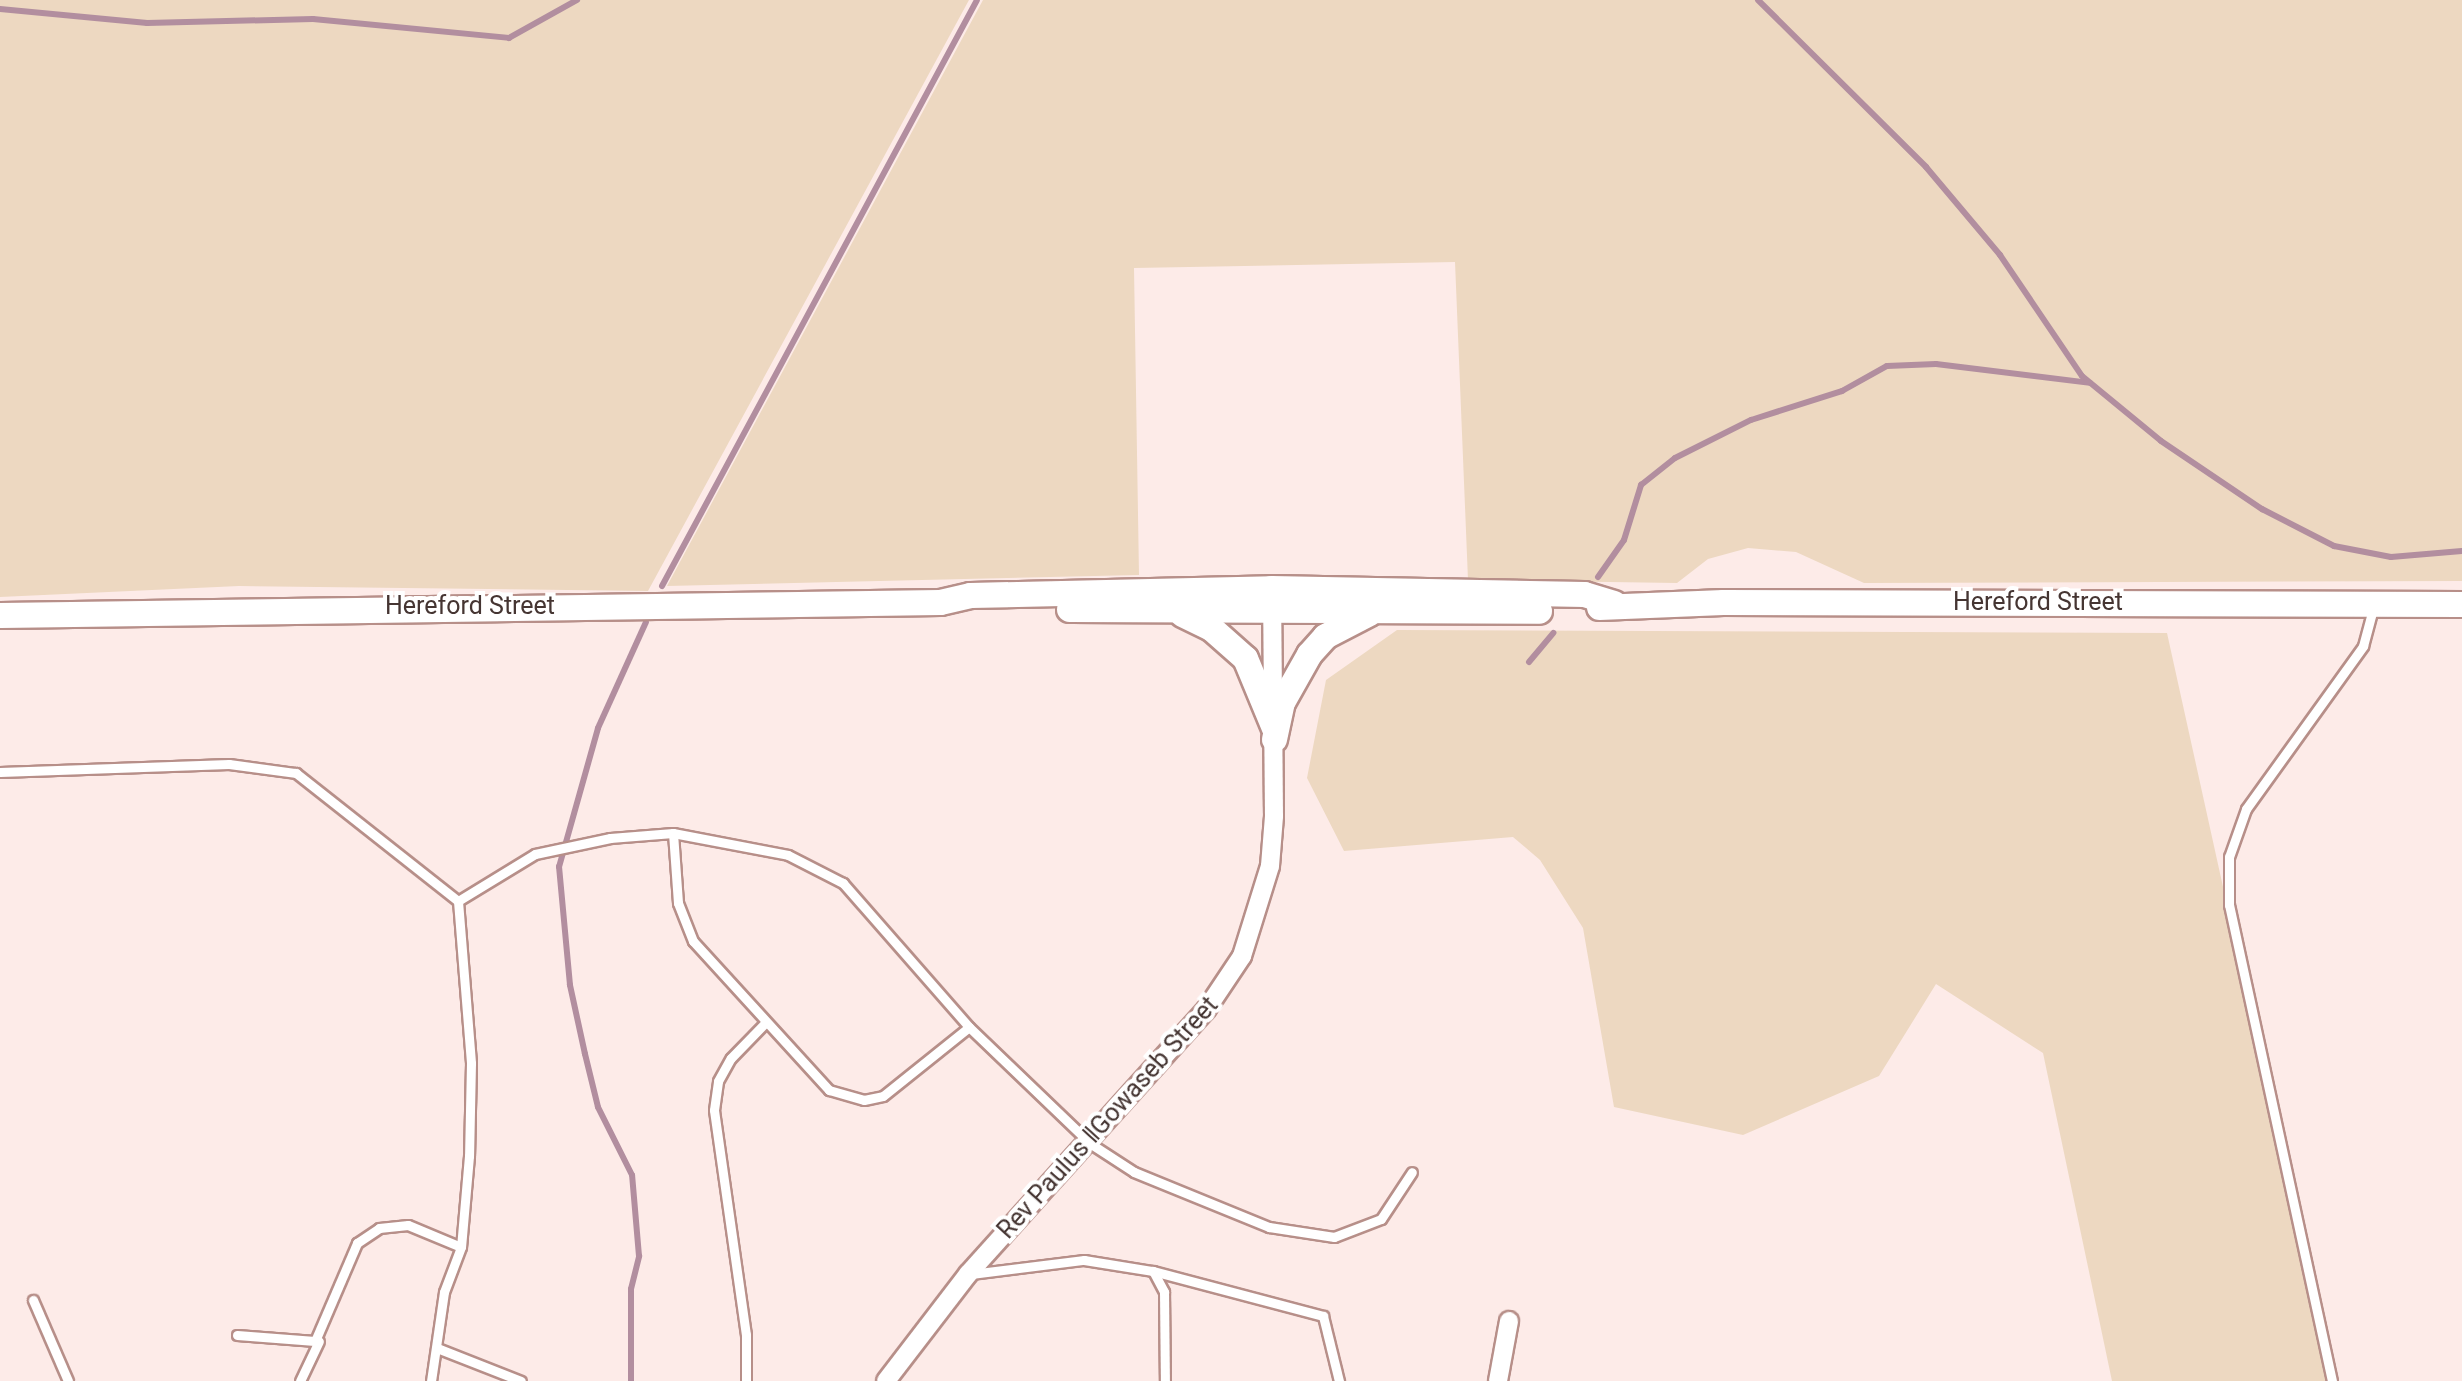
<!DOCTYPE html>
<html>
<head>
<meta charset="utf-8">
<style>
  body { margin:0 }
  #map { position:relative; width:2462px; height:1381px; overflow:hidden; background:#fdebe8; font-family:Roboto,sans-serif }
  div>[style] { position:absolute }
  .green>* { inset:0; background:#edd8c1 }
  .stream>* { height:6px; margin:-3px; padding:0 3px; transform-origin:3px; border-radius:3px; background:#b28e9f }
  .roads { filter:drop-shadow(2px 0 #b78f89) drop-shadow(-2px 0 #b78f89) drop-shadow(0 2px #b78f89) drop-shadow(0 -2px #b78f89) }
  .service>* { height:9px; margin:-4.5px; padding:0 4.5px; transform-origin:4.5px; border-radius:4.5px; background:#fff }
  .minor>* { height:18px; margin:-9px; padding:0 9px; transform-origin:9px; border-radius:9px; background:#fff }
  .secondary>* { height:25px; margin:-12.5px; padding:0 12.5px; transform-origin:12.5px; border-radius:12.5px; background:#fff }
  span { translate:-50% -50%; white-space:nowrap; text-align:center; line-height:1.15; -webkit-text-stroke:8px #fff; paint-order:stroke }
  .street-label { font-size:25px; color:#453532 }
</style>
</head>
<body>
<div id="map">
  <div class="green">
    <div style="clip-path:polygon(0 0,969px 0,648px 591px,239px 586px,0 597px)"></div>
    <div style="clip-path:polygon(983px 0,2462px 0,2462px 581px,1864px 583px,1796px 552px,1748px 548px,1708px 559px,1677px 583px,1468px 580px,1455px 262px,1134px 268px,1139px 575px,667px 586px)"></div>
    <div style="clip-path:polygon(1397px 630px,2167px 633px,2332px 1381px,2112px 1381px,2043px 1053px,1936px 984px,1879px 1076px,1743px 1135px,1614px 1107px,1583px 928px,1540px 860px,1513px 837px,1344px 851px,1307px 778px,1326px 680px)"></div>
  </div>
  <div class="stream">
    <div style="left:1758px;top:0;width:237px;rotate:44.8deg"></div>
    <div style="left:1926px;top:167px;width:115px;rotate:49.9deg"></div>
    <div style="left:2000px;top:255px;width:146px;rotate:55.9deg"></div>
    <div style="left:2082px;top:376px;width:102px;rotate:39.4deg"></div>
    <div style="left:2161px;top:441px;width:122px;rotate:34deg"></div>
    <div style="left:2262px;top:509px;width:81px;rotate:27.2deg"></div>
    <div style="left:2334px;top:546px;width:58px;rotate:10.9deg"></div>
    <div style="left:2391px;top:557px;width:71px;rotate:-4.8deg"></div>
    <div style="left:0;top:9px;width:148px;rotate:5.4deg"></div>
    <div style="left:147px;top:23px;width:166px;rotate:-1.4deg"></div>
    <div style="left:313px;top:19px;width:197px;rotate:5.5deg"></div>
    <div style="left:509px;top:38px;width:78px;rotate:-29.2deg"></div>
    <div style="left:1598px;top:577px;width:45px;rotate:-54.9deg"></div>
    <div style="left:1624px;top:540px;width:58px;rotate:-72.8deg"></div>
    <div style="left:1641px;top:485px;width:43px;rotate:-38.5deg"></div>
    <div style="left:1675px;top:458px;width:85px;rotate:-26.6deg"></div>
    <div style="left:1751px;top:420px;width:96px;rotate:-17.7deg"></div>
    <div style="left:1842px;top:391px;width:51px;rotate:-29.1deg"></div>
    <div style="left:1887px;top:366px;width:49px;rotate:-2.3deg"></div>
    <div style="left:1936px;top:364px;width:155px;rotate:7deg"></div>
    <div style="left:662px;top:586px;width:665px;rotate:-61.74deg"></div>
    <div style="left:1529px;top:662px;width:38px;rotate:-50deg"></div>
    <div style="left:631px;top:1381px;width:92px;rotate:-90deg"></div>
    <div style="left:631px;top:1289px;width:34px;rotate:-76deg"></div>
    <div style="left:639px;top:1256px;width:81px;rotate:-94.9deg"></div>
    <div style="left:632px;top:1175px;width:76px;rotate:-116.6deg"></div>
    <div style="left:598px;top:1107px;width:55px;rotate:-103.8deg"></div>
    <div style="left:585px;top:1054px;width:71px;rotate:-102.3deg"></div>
    <div style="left:570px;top:985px;width:119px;rotate:-95.3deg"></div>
    <div style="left:559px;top:867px;width:144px;rotate:-74.3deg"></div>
    <div style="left:598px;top:728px;width:116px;rotate:-65.6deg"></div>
  </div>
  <div class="roads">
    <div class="service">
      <div style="left:0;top:772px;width:229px;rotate:-2deg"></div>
      <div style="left:229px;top:764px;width:68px;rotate:7.7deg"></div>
      <div style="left:296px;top:773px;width:206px;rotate:38.3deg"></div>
      <div style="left:458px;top:901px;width:163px;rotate:85.4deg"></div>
      <div style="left:471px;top:1063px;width:93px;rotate:91.2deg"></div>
      <div style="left:469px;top:1156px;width:91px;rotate:95deg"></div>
      <div style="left:461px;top:1247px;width:48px;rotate:110.7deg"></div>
      <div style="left:444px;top:1292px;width:90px;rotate:98.3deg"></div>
      <div style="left:673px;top:833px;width:70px;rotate:85.9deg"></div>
      <div style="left:678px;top:903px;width:41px;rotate:68.5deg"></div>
      <div style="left:693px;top:941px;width:202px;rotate:47.6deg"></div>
      <div style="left:829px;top:1090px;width:36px;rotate:16deg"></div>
      <div style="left:864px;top:1100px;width:19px;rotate:-12deg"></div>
      <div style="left:883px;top:1096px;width:110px;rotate:-38.7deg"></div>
      <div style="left:458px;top:901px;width:90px;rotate:-31.4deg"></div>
      <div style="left:535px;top:854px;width:77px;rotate:-12deg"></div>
      <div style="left:610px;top:838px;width:63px;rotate:-4.5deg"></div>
      <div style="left:673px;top:833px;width:117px;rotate:10.8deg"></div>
      <div style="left:788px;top:855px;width:62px;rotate:27deg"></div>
      <div style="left:843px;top:883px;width:191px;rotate:48.8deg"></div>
      <div style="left:969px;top:1027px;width:169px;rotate:43.8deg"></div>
      <div style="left:1091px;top:1144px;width:51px;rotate:33.1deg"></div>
      <div style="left:1134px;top:1172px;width:146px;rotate:22.2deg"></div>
      <div style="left:1269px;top:1227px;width:66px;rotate:8.7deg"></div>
      <div style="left:1334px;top:1237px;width:50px;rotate:-21deg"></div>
      <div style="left:1381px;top:1219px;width:56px;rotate:-56.6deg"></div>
      <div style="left:1153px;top:1271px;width:176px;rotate:14.8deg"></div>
      <div style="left:1323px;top:1316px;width:67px;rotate:76.2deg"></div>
      <div style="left:971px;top:1274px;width:114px;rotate:-7.1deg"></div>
      <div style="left:1084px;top:1260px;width:70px;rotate:9.1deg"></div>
      <div style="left:1153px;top:1271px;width:24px;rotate:62deg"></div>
      <div style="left:1164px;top:1292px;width:89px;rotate:89.4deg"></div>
      <div style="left:33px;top:1300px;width:88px;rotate:66.6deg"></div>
      <div style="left:237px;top:1335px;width:78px;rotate:4.4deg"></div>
      <div style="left:315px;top:1341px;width:107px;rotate:-66.8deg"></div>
      <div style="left:357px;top:1243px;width:27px;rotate:-34deg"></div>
      <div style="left:379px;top:1228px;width:29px;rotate:-6deg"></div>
      <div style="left:408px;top:1225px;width:57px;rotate:22.5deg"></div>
      <div style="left:437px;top:1348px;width:90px;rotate:21.4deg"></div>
      <div style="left:300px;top:1381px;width:44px;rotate:-64.6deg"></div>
      <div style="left:746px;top:1381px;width:46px;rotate:-90deg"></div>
      <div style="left:746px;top:1335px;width:227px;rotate:-98.1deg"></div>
      <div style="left:714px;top:1110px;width:29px;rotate:-82deg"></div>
      <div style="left:718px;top:1081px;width:26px;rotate:-61deg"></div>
      <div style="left:731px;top:1058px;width:49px;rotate:-45.8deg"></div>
      <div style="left:2332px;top:1381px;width:487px;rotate:-102.2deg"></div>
      <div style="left:2229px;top:905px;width:48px;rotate:-90deg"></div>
      <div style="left:2229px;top:857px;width:51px;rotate:-70.5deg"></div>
      <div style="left:2246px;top:809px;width:201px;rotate:-54.3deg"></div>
      <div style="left:2363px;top:646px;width:39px;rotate:-75deg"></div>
    </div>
    <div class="minor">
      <div style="left:886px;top:1381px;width:135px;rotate:-52.5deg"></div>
      <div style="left:968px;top:1274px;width:355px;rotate:-48deg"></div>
      <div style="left:1206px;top:1010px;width:65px;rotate:-56.3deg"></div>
      <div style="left:1242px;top:956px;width:94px;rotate:-72.7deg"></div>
      <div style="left:1270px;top:866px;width:50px;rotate:-85.4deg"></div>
      <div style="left:1274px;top:816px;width:214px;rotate:-90.5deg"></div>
      <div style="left:1498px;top:1381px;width:61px;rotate:-79.6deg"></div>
    </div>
    <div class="secondary">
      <div style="left:1599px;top:607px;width:124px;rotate:-2.3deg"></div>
      <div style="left:1723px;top:602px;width:739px;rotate:0.16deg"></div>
      <div style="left:1069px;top:609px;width:470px;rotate:0.2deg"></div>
      <div style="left:1182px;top:614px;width:32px;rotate:26deg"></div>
      <div style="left:1211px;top:628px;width:45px;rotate:41.4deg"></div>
      <div style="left:1245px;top:658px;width:76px;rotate:67.5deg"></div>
      <div style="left:0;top:615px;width:940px;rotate:-0.79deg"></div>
      <div style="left:940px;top:602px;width:31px;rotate:-13deg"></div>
      <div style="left:970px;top:595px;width:301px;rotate:-1.3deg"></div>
      <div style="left:1271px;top:588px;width:313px;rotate:1.1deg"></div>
      <div style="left:1584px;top:594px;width:31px;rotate:17deg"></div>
      <div style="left:1274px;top:739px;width:38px;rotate:-78deg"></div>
      <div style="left:1282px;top:702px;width:55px;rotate:-60.6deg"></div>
      <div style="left:1309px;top:654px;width:24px;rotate:-48deg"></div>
      <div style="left:1325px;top:636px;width:50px;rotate:-27.6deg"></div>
    </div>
  </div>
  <div class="street-label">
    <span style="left:2038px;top:602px">Hereford Street</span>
    <span style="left:470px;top:606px">Hereford Street</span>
    <span style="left:1108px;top:1118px;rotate:-48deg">Rev Paulus ǁGowaseb Street</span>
  </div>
</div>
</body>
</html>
